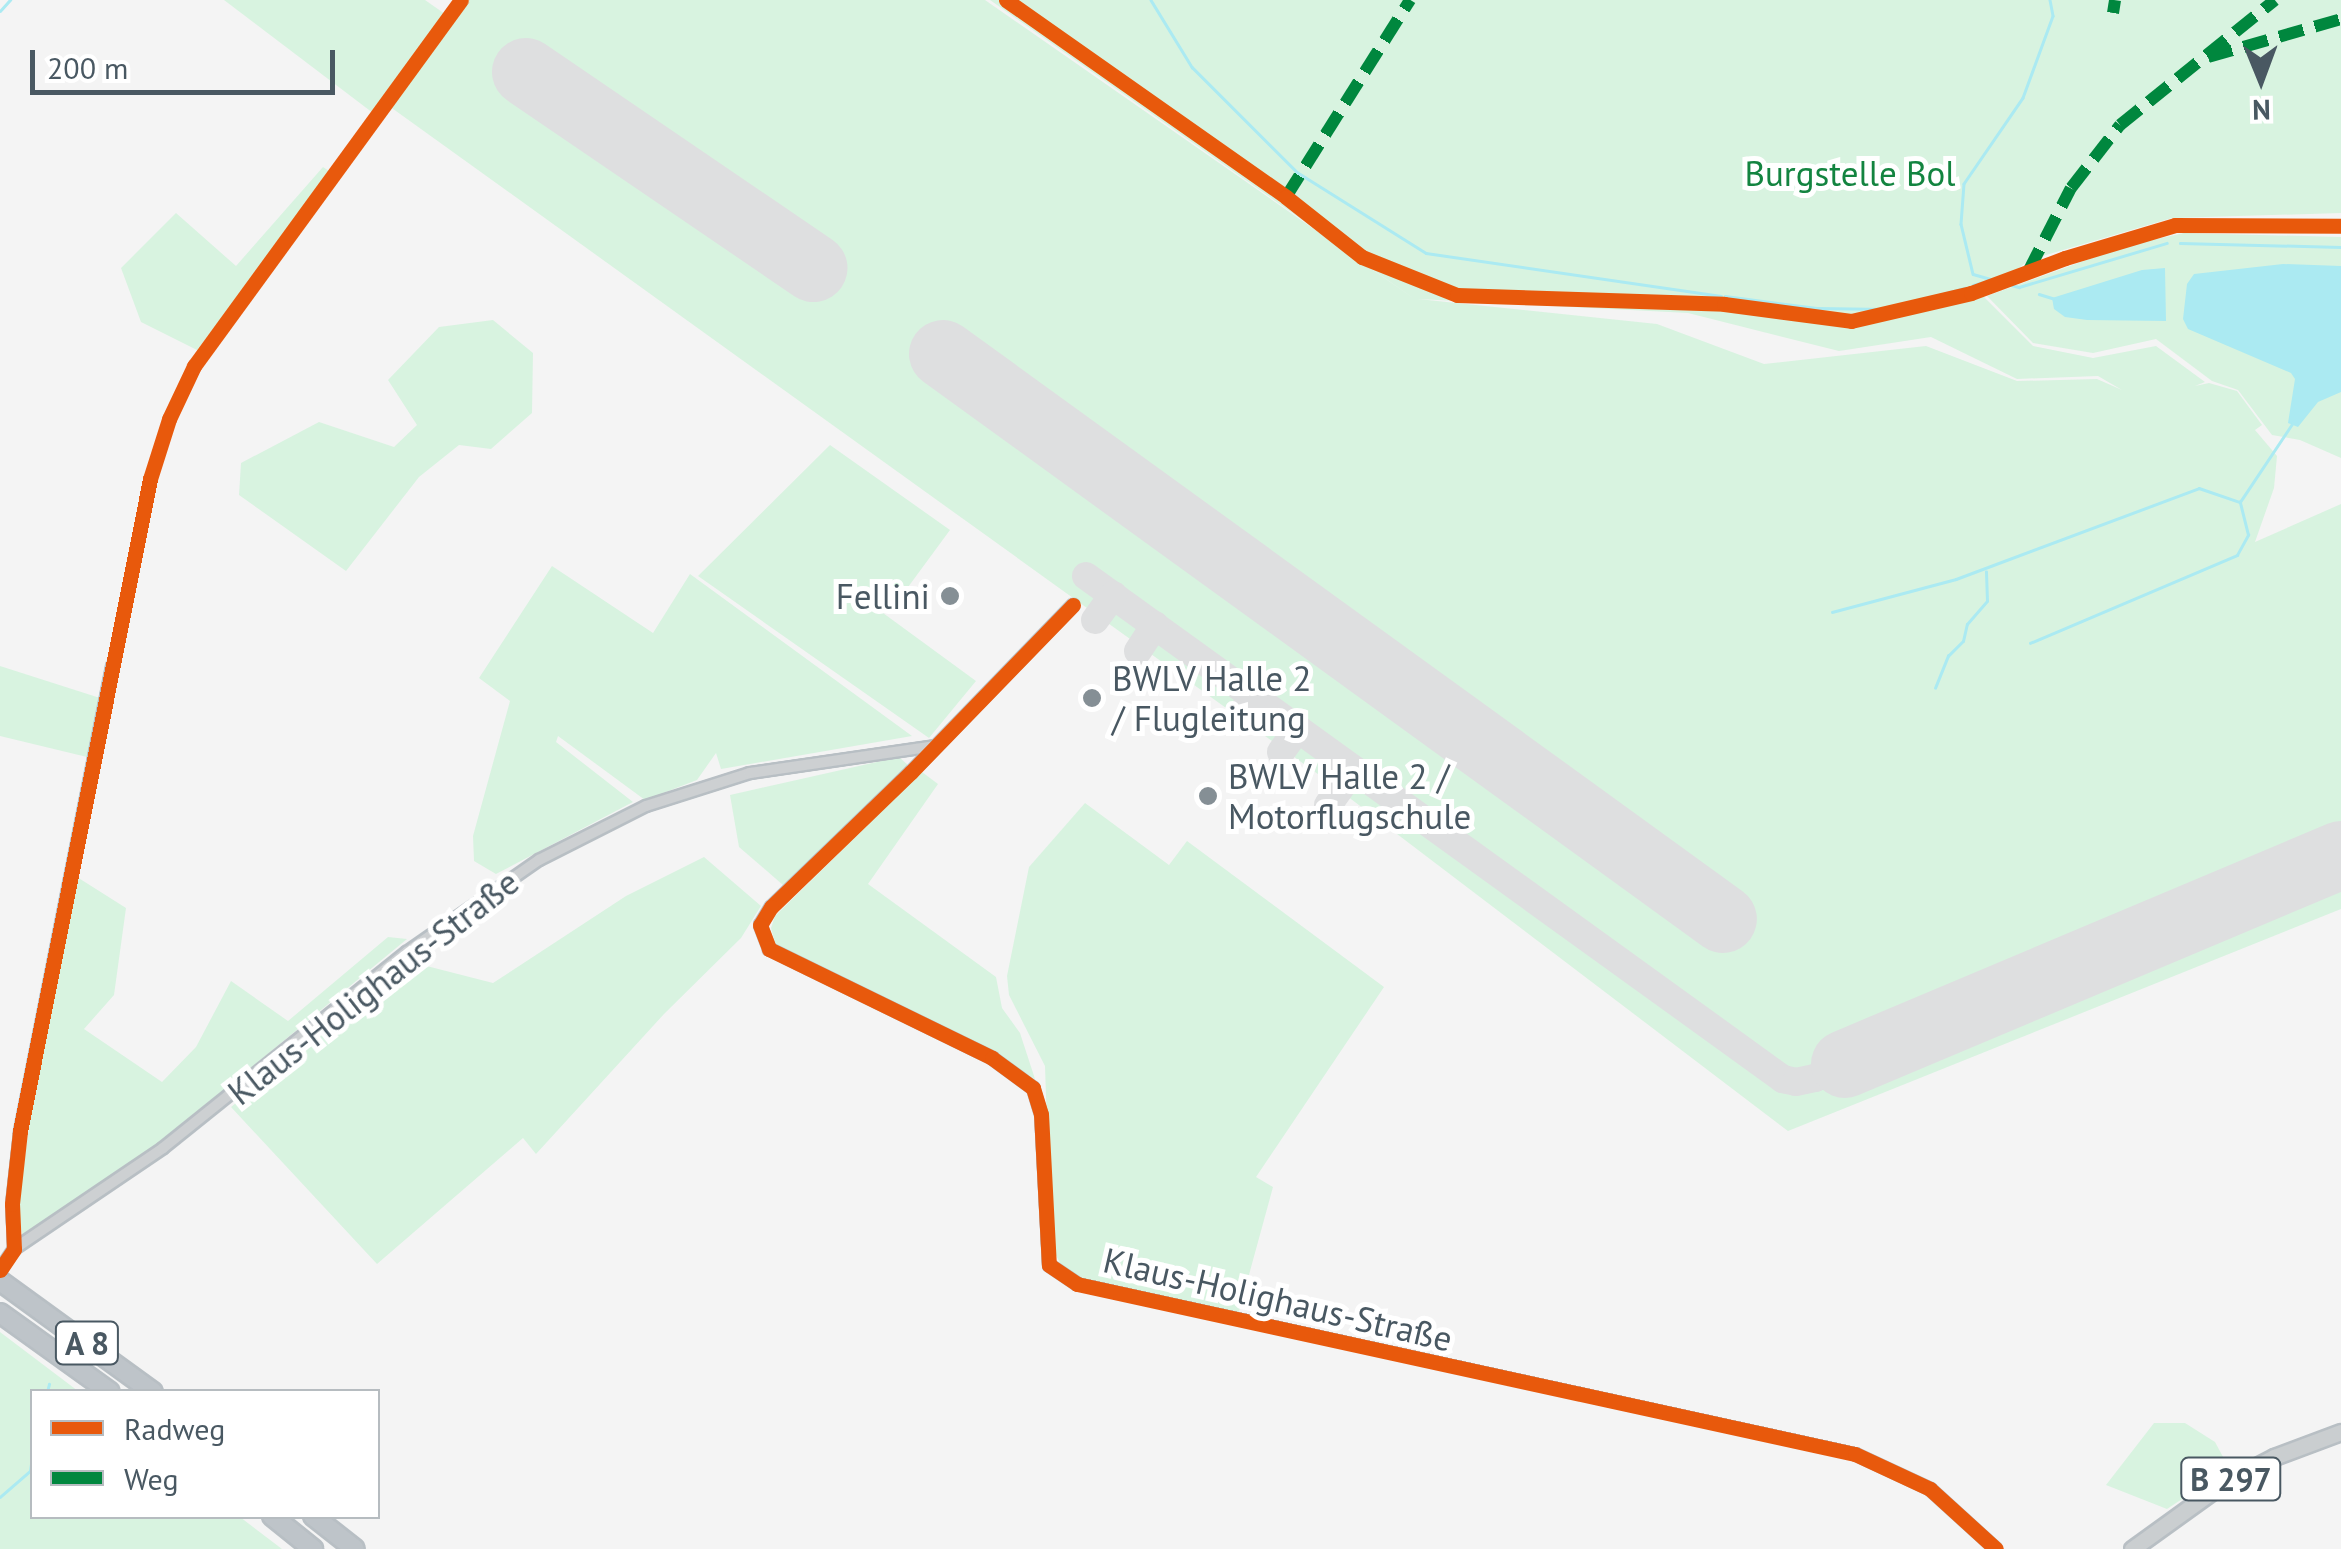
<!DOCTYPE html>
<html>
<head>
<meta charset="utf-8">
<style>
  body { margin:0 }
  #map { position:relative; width:2341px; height:1549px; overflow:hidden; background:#f4f4f4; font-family:"PT Sans",sans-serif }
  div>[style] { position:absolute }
  .green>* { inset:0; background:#d8f3e0 }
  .water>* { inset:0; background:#abeaf2 }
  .stream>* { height:2.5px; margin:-1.25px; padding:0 1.25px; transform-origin:1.25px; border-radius:1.25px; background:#abeaf2 }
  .taxiway>* { height:28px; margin:-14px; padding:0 14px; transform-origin:14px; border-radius:14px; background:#dedfe0 }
  .runway>* { height:68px; margin:-34px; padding:0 34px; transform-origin:34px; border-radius:34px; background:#dedfe0 }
  .roads { filter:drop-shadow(2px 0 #b8bfc4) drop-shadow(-2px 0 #b8bfc4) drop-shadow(0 2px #b8bfc4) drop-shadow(0 -2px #b8bfc4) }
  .minor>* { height:10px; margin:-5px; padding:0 5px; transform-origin:5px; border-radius:5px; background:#cdd0d2 }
  .primary>* { height:15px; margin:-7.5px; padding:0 7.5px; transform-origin:7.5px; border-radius:7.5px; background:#caced0 }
  .motorway>* { height:18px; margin:-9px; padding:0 9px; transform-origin:9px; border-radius:9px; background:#bec4c9 }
  .quiet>* { height:12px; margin-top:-6px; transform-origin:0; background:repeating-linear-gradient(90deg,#00873e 0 25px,transparent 0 37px) }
  .cycleway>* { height:15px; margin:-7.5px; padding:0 7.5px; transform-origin:7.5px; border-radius:7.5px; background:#e8590c }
  .dots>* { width:28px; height:28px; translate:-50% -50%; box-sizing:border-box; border:5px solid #fff; border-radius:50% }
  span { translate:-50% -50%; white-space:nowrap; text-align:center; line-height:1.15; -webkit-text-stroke:10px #fff; paint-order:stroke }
  .shield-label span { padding:2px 8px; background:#fff; border:2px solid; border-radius:8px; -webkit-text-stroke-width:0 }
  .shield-label { font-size:32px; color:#495862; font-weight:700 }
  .park-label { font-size:35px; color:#138440 }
  .poi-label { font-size:35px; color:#495862 }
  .right { translate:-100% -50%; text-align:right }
  .left { translate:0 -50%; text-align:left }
  .street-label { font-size:35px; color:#495862 }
  .legend { position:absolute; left:30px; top:1389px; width:350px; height:130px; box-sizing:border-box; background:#fff; border:2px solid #b6bcc0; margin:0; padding:12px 18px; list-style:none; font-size:30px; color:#495862 }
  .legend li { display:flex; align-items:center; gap:20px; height:50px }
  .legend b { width:50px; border:2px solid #b6bcc0 }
  .north { position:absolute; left:2211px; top:30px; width:100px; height:100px; -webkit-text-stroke:8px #fff; paint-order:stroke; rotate:179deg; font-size:28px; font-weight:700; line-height:40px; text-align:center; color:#495862 }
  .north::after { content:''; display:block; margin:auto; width:35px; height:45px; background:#495862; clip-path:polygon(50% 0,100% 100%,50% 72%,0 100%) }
  .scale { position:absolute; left:30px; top:50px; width:305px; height:45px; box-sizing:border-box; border:5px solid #495862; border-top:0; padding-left:12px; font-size:30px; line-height:35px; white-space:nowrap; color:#495862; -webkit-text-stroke:8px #fff; paint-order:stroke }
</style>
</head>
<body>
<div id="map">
  <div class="green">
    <div style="clip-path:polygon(224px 0,425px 0,445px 14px,373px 113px)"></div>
    <div style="clip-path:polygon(evenodd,468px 0,985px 0,1416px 300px,990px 0,2341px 0,2341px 213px,2172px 218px,2029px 260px,1983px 296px,2033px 346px,2093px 358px,2156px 346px,2205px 382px,2195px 386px,2209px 383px,2237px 391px,2262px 425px,2255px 430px,2277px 456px,2274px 488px,2255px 542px,2341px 504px,2341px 909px,1788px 1131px,1322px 777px,389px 106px,468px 0,1418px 299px,1688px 313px,1839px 351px,1931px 337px,2017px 379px,2098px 376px,2122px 390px,2097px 379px,2017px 381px,1926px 346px,1764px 364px,1657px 324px,1418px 299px)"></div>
    <div style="clip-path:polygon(323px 167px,332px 173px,197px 350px,141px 322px,121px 268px,176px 213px,236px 266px)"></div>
    <div style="clip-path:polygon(2184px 233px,2341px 237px,2341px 458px,2300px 440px,2272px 435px,2238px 390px,2212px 381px,2156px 339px,2093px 353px,2033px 343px,1987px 296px,2125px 246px)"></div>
    <div style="clip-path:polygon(493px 320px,533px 353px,532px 413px,491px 449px,459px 445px,419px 477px,346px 571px,239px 495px,241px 463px,319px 422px,394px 447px,417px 425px,388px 380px,439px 327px)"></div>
    <div style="clip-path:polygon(830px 445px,950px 530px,900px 598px,895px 595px,883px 613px,976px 681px,929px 738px,698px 576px)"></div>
    <div style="clip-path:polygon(552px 566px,653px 633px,690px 574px,912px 736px,721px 769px,716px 753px,697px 780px,645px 800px,558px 736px,556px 742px,633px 802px,496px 874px,474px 861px,473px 836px,510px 701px,479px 678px)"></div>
    <div style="clip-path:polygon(0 666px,100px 698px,87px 757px,0 736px)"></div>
    <div style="clip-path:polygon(899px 757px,909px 766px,783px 885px,739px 847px,730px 795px)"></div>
    <div style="clip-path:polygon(922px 772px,938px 784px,868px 884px,996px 977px,1002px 1008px,1020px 1033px,1035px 1079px,976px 1042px,776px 946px,771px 928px,775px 916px)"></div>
    <div style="clip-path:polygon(1085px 803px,1169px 865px,1187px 841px,1384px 987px,1256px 1177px,1273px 1187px,1238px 1315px,1081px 1281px,1065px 1272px,1051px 1246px,1045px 1066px,1009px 995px,1007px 976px,1029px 867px)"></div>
    <div style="clip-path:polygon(704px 857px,761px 906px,741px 938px,664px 1014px,536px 1154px,523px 1138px,377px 1264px,231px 1107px,411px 962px,493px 983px,626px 896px)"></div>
    <div style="clip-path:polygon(77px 877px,126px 908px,114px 995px,84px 1029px,162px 1082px,196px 1047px,231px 981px,288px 1021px,388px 937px,407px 939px,166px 1138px,22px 1235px,18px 1206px,34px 1092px)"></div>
    <div style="clip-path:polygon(0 1332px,78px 1391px,32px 1392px,32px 1516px,240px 1517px,282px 1549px,0 1549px)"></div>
    <div style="clip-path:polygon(2154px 1423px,2185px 1423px,2215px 1442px,2229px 1468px,2167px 1509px,2106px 1485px)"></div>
  </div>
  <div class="water">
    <div style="clip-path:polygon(2283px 264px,2341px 266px,2341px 392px,2318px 402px,2298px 427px,2288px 423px,2295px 379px,2291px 373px,2188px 329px,2183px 319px,2187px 284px,2194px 274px)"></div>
    <div style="clip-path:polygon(2165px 268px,2166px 321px,2087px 320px,2065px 317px,2054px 309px,2052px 298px,2142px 270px)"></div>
  </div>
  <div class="stream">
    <div style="left:1151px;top:0;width:79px;rotate:58.5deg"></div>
    <div style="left:1192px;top:67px;width:148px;rotate:45deg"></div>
    <div style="left:1297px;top:172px;width:152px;rotate:32.1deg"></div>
    <div style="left:1426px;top:253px;width:298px;rotate:8.3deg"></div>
    <div style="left:2050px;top:0;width:16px;rotate:79deg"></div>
    <div style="left:2053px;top:16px;width:87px;rotate:110.1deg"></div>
    <div style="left:2023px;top:98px;width:104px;rotate:124.5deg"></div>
    <div style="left:1964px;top:184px;width:40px;rotate:94.3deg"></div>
    <div style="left:1961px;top:224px;width:51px;rotate:76.5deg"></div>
    <div style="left:1973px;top:274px;width:48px;rotate:15.8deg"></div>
    <div style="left:2019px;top:287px;width:154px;rotate:-16.6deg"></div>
    <div style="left:0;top:11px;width:15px;rotate:-48deg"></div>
    <div style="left:2180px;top:243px;width:161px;rotate:1.4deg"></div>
    <div style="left:1973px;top:285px;width:19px;rotate:-16deg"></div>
    <div style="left:2039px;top:294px;width:14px;rotate:17deg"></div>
    <div style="left:1725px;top:296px;width:92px;rotate:7.5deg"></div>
    <div style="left:1816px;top:308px;width:71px;rotate:0.8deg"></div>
    <div style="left:1887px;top:309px;width:81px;rotate:-15.1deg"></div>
    <div style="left:1832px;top:612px;width:128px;rotate:-14.9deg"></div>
    <div style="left:1956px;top:579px;width:259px;rotate:-20.5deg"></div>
    <div style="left:2199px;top:488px;width:43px;rotate:18.9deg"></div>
    <div style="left:2030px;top:643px;width:225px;rotate:-23deg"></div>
    <div style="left:2237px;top:555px;width:23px;rotate:-61deg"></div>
    <div style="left:2248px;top:535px;width:34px;rotate:-104deg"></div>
    <div style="left:2240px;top:502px;width:94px;rotate:-56.3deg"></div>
    <div style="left:1935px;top:688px;width:35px;rotate:-68deg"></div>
    <div style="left:1948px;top:656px;width:21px;rotate:-45deg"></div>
    <div style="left:1963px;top:641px;width:17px;rotate:-77deg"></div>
    <div style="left:1967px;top:624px;width:30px;rotate:-49deg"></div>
    <div style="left:1987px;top:601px;width:29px;rotate:-92deg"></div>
    <div style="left:47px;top:1392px;width:8px;rotate:-76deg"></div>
    <div style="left:0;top:1497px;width:40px;rotate:-41deg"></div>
    <div style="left:30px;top:1471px;width:15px;rotate:-82deg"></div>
  </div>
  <div class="taxiway">
    <div style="left:1086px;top:576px;width:860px;rotate:35.82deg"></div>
    <div style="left:1783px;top:1079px;width:13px;rotate:13deg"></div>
    <div style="left:1796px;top:1082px;width:19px;rotate:-12deg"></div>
    <div style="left:1815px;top:1078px;width:33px;rotate:-25deg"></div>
    <div style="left:1095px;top:620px;width:31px;rotate:-54deg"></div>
    <div style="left:1138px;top:651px;width:31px;rotate:-57deg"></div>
    <div style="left:1236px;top:721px;width:31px;rotate:-54deg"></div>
    <div style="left:1281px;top:752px;width:29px;rotate:-54deg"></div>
    <div style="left:1328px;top:805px;width:44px;rotate:-54.2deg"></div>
  </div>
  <div class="runway">
    <div style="left:526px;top:72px;width:348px;rotate:34.3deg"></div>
    <div style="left:943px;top:354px;width:963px;rotate:35.92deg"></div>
    <div style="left:1845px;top:1064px;width:538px;rotate:-22.85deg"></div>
  </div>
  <div class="roads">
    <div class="minor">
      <div style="left:1073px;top:605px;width:233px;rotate:134.1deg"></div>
      <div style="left:911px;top:772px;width:194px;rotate:136deg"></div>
      <div style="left:771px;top:907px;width:21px;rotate:121deg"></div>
      <div style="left:760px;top:925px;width:26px;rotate:69deg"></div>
      <div style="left:769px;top:949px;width:248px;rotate:26deg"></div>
      <div style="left:992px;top:1058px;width:51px;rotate:36.2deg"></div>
      <div style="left:1033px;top:1088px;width:27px;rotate:73deg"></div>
      <div style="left:1041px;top:1114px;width:151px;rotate:87deg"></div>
      <div style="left:1049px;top:1265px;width:34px;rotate:34deg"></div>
      <div style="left:1077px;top:1284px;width:796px;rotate:12.33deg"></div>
      <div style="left:1855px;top:1454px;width:83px;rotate:25deg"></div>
      <div style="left:1930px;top:1489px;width:89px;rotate:42.3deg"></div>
      <div style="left:14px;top:1249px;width:180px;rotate:-34.1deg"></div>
      <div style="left:163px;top:1148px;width:313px;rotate:-38.8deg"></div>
      <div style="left:407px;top:952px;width:161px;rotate:-34.9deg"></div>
      <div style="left:539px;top:860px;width:120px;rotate:-26.8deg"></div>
      <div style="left:646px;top:806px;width:109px;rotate:-17.6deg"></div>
      <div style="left:750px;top:773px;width:188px;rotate:-8.3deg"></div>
      <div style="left:0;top:1270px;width:25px;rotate:-56deg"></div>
      <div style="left:14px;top:1249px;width:45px;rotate:-92.5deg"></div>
      <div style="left:12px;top:1204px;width:73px;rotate:-83.7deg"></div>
      <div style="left:20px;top:1131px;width:473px;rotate:-78.8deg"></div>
    </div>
    <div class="primary">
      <div style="left:2132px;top:1549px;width:111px;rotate:-35.8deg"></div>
      <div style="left:2222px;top:1484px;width:59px;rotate:-27.4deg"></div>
      <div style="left:2274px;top:1457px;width:72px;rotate:-20.5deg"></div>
    </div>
    <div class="motorway">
      <div style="left:0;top:1281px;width:189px;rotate:36deg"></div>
      <div style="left:0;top:1313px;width:135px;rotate:35.7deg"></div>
      <div style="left:272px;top:1516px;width:53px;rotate:38.8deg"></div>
      <div style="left:313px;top:1516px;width:53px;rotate:38.2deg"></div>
    </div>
  </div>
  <div class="quiet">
    <div style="left:2113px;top:13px;width:13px;rotate:-81deg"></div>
    <div style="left:2208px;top:57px;width:138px;rotate:-15.9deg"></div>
    <div style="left:1286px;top:197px;width:233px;rotate:-57.8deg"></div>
    <div style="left:2028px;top:272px;width:94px;rotate:-62.9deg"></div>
    <div style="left:2071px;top:188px;width:80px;rotate:-52.1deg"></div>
    <div style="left:2120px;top:125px;width:199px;rotate:-38.9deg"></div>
  </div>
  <div class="cycleway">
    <div style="left:1006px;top:0;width:342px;rotate:35.1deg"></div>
    <div style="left:1286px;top:197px;width:97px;rotate:38.3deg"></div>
    <div style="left:1362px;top:257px;width:102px;rotate:21.8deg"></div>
    <div style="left:1457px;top:295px;width:267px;rotate:1.9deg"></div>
    <div style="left:1724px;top:304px;width:128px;rotate:7.6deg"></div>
    <div style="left:1851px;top:321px;width:123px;rotate:-13.1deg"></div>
    <div style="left:1971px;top:293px;width:100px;rotate:-20.4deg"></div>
    <div style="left:2065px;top:258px;width:115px;rotate:-16.7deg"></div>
    <div style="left:2175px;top:225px;width:166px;rotate:0.3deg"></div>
    <div style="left:1073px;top:605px;width:233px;rotate:134.1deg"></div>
    <div style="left:911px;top:772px;width:194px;rotate:136deg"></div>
    <div style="left:771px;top:907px;width:21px;rotate:121deg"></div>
    <div style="left:760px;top:925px;width:26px;rotate:69deg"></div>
    <div style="left:769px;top:949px;width:248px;rotate:26deg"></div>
    <div style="left:992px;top:1058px;width:51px;rotate:36.2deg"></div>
    <div style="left:1033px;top:1088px;width:27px;rotate:73deg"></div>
    <div style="left:1041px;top:1114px;width:151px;rotate:87deg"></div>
    <div style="left:1049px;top:1265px;width:34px;rotate:34deg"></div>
    <div style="left:1077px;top:1284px;width:796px;rotate:12.33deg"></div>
    <div style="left:1855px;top:1454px;width:83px;rotate:25deg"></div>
    <div style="left:1930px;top:1489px;width:89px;rotate:42.3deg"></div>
    <div style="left:0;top:1270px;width:25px;rotate:-56deg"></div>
    <div style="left:14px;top:1249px;width:45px;rotate:-92.5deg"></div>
    <div style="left:12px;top:1204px;width:73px;rotate:-83.7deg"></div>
    <div style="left:20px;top:1131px;width:665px;rotate:-78.72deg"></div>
    <div style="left:150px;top:479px;width:63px;rotate:-72.4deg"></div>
    <div style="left:169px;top:419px;width:59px;rotate:-64.7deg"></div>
    <div style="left:194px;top:366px;width:453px;rotate:-53.9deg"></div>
  </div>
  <div class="dots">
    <div style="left:950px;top:596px;background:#858f95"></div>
    <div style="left:1092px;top:698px;background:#858f95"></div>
    <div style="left:1208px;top:796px;background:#858f95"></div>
  </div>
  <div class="shield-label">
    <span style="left:87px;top:1343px">A 8</span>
    <span style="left:2231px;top:1479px">B 297</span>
  </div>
  <div class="park-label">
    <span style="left:1850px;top:173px">Burgstelle Bol</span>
  </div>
  <div class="poi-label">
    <span class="right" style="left:930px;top:596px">Fellini</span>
    <span class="left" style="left:1112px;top:698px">BWLV Halle 2<br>/ Flugleitung</span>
    <span class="left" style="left:1228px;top:796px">BWLV Halle 2 /<br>Motorflugschule</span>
  </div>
  <div class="street-label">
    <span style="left:373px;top:987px;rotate:-38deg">Klaus-Holighaus-Straße</span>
    <span style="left:1278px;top:1299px;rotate:13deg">Klaus-Holighaus-Straße</span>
  </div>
  <ul class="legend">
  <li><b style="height:12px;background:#e8590c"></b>Radweg</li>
  <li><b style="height:12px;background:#00873e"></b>Weg</li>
  </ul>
  <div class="north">N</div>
  <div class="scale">200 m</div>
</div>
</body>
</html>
